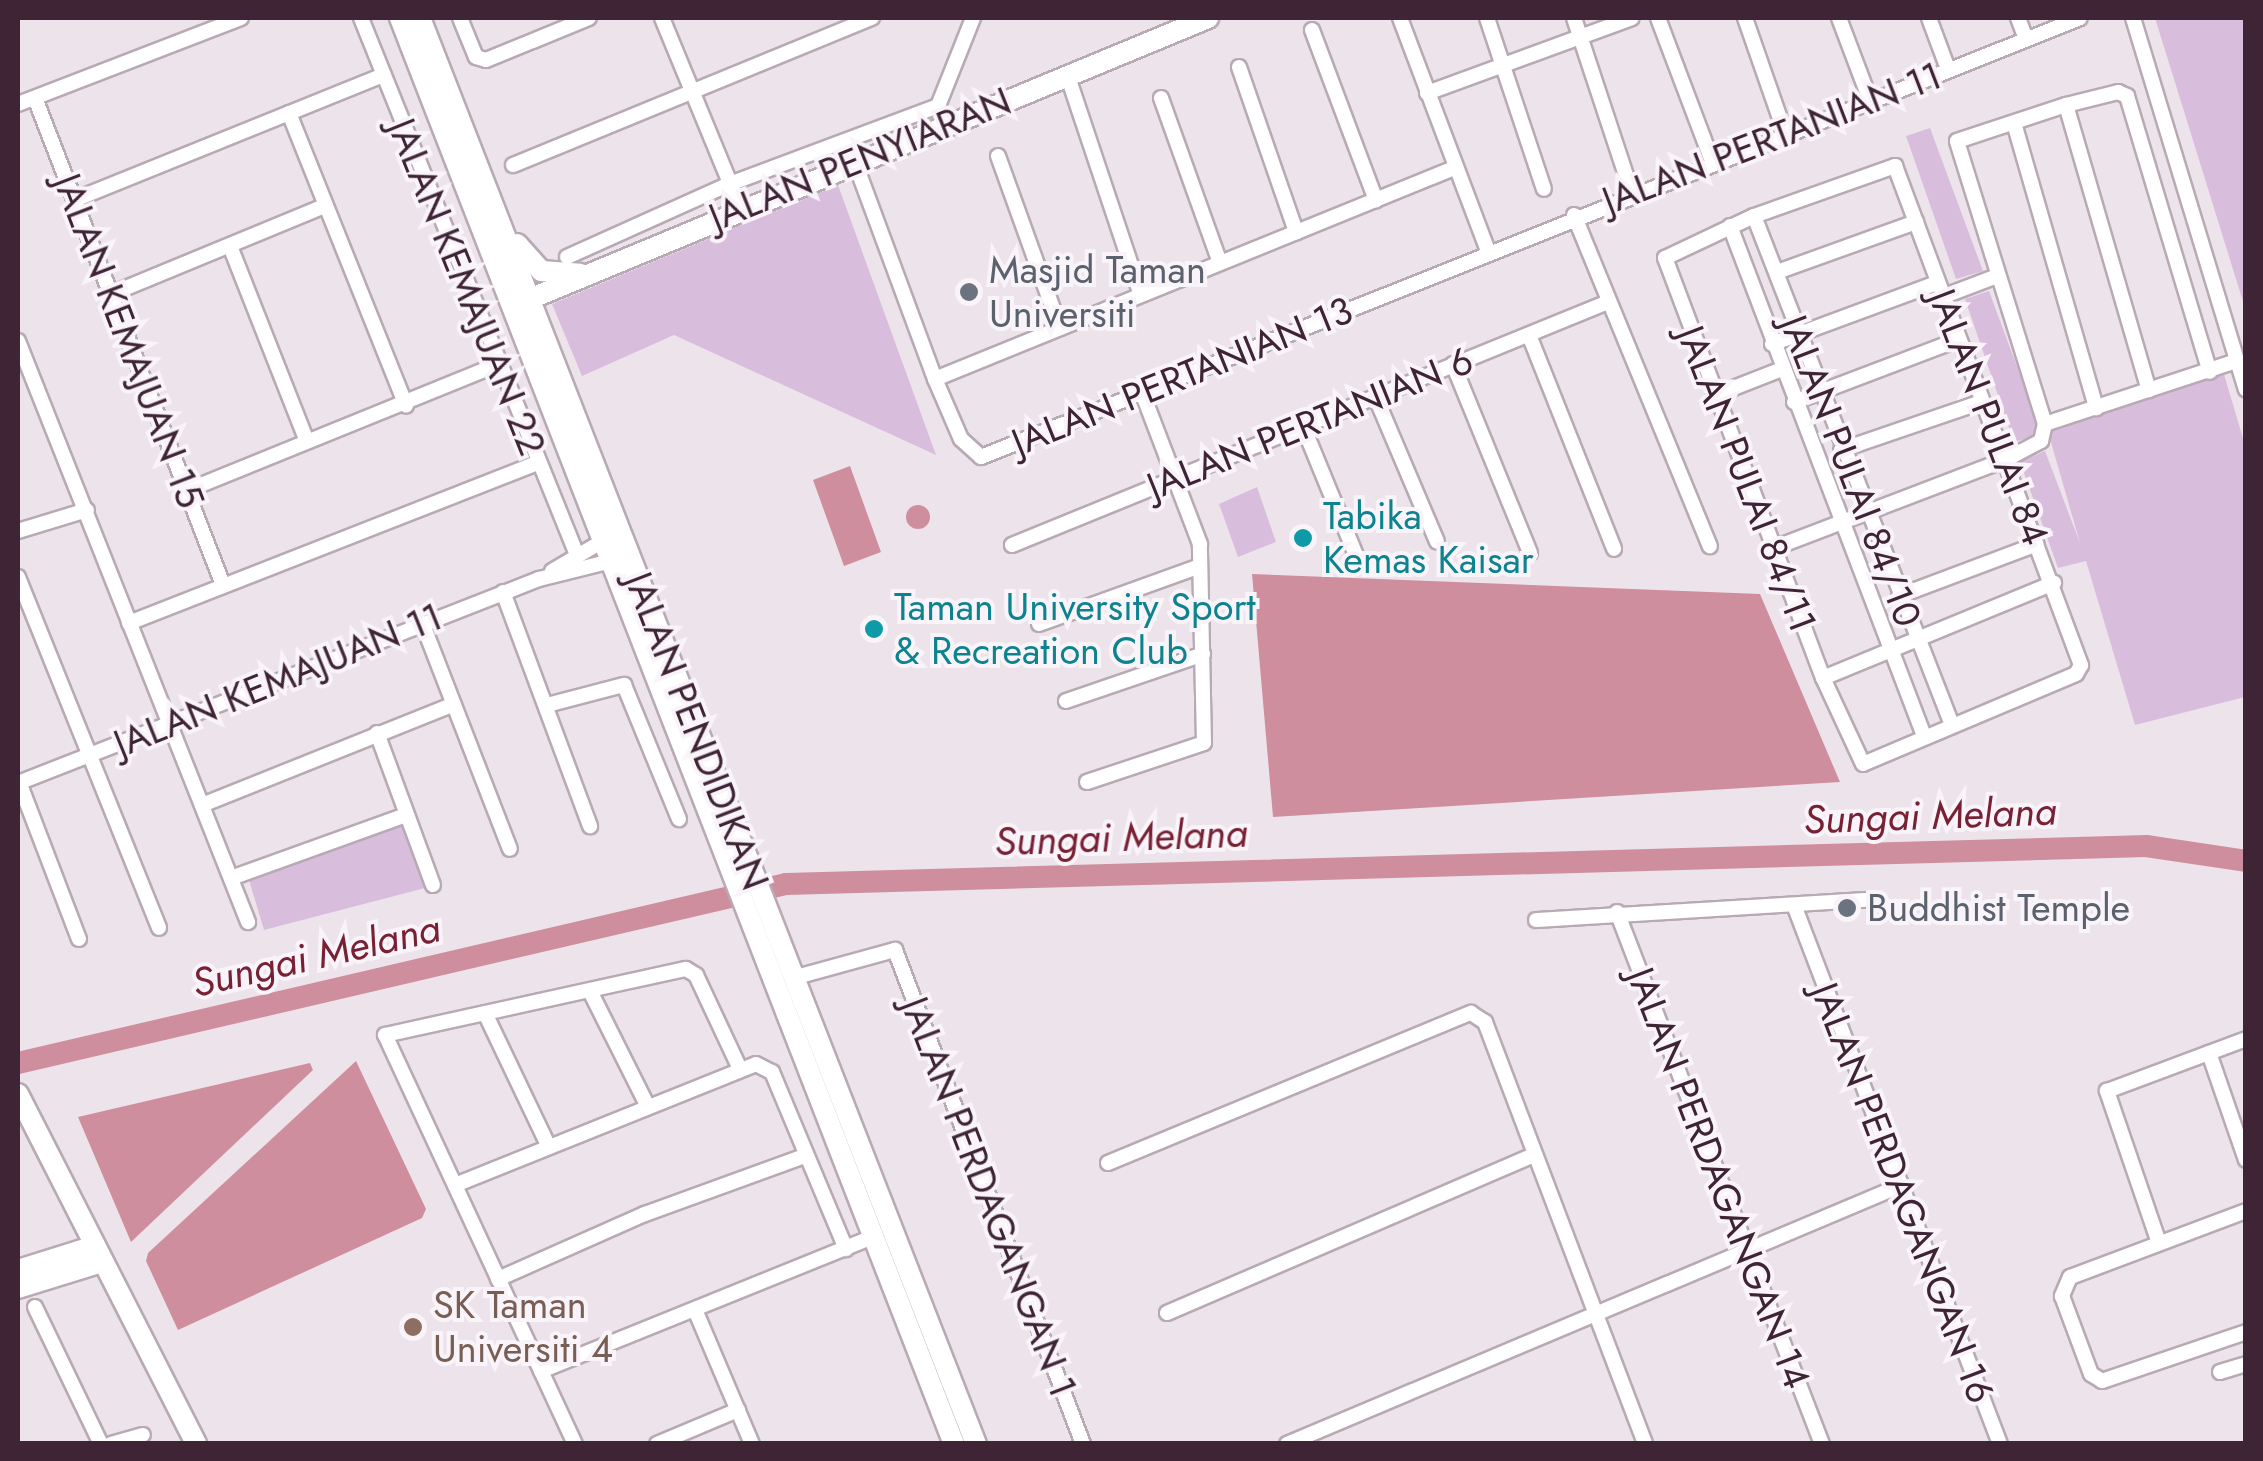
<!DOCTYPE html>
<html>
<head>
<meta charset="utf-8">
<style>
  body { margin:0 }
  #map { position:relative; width:2263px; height:1461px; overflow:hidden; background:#ede4eb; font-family:Jost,sans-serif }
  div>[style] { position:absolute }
  .green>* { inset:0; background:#d9bddd }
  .water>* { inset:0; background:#cf8e9e }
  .round { border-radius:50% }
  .river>* { height:22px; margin:-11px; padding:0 11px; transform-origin:11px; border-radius:11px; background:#cf8e9e }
  .roads { filter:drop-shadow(2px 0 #b8aab4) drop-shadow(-2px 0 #b8aab4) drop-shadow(0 2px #b8aab4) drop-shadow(0 -2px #b8aab4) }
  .street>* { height:14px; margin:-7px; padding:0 7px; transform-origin:7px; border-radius:7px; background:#fff }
  .secondary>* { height:20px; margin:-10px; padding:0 10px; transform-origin:10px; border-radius:10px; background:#fff }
  .dots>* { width:28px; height:28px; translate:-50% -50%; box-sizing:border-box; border:5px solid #f9f4f9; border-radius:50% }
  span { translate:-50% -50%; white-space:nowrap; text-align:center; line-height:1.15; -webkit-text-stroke:8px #f9f4f9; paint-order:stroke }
  .street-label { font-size:38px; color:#3e2435 }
  .worship-label { font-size:38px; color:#5b616d }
  .left { translate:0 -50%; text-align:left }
  .culture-label { font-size:38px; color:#0d838f }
  .education-label { font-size:38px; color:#785e54 }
  .water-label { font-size:40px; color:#782034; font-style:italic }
  .frame { position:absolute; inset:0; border:20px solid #3e2435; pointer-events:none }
</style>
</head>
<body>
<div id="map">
  <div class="green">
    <div style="clip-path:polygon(2155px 18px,2245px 18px,2245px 308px)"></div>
    <div style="clip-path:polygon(1930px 128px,1983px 271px,1956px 279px,1906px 136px)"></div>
    <div style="clip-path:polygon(838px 185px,936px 455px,674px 335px,582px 376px,552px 304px)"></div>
    <div style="clip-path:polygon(1989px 291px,2042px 434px,2014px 442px,1965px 299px)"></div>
    <div style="clip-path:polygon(2223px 371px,2245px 445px,2245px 697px,2135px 725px,2086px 561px,2058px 568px,2020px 462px,2045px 451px,2080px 543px,2046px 425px)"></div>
    <div style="clip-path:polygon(1257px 487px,1276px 542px,1238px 557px,1219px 504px)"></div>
    <div style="clip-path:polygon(399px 824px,406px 828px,429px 887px,264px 930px,249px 880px)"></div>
  </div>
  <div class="water">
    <div style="clip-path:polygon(850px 466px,881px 552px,844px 566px,813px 480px)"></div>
    <div class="round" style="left:906px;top:505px;width:24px;height:24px"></div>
    <div style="clip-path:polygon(1252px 574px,1760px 594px,1840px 782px,1273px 817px)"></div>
    <div style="clip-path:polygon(356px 1061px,426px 1209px,422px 1218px,178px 1330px,146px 1261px,148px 1253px)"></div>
    <div style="clip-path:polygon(310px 1063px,313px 1070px,131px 1242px,78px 1117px)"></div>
  </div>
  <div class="river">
    <div style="left:18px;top:1063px;width:789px;rotate:-13.12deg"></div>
    <div style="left:786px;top:884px;width:1361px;rotate:-1.6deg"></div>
    <div style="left:2146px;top:846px;width:101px;rotate:8.5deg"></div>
  </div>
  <div class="roads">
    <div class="street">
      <div style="left:361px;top:18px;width:579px;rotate:68.09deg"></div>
      <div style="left:460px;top:18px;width:42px;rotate:67.7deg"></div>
      <div style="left:476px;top:57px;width:10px;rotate:17deg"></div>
      <div style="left:486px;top:60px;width:111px;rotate:-22.2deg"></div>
      <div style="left:662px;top:18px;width:204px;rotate:67.6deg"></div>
      <div style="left:1400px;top:18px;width:249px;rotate:69.3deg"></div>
      <div style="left:1487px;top:18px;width:180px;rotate:71.6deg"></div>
      <div style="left:1574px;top:18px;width:184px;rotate:71.7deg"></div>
      <div style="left:1658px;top:18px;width:153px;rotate:69.3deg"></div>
      <div style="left:1745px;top:18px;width:122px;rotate:70.8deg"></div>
      <div style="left:1839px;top:18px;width:88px;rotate:69.3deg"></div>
      <div style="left:1929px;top:18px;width:54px;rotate:69.6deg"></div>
      <div style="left:2018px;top:18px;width:22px;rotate:69deg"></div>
      <div style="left:2133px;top:18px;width:388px;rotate:73.1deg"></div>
      <div style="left:1312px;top:30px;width:182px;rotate:69.4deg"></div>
      <div style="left:1239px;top:67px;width:175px;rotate:70.9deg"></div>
      <div style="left:1067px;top:74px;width:233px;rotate:71.5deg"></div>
      <div style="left:1427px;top:93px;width:218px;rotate:-20.1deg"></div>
      <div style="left:35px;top:98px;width:522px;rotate:68.89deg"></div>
      <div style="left:1161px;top:98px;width:175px;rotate:70.3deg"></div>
      <div style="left:18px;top:104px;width:239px;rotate:-21.1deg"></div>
      <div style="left:2066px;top:105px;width:297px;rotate:73.8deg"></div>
      <div style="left:289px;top:113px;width:315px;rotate:68.2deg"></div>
      <div style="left:2014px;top:123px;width:297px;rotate:73.9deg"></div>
      <div style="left:998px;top:156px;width:183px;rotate:70.2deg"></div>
      <div style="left:854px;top:160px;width:233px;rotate:69.7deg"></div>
      <div style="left:935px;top:379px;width:65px;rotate:66.6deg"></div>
      <div style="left:961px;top:439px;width:27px;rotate:42deg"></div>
      <div style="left:981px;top:457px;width:1183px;rotate:-21.77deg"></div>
      <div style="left:513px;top:165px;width:388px;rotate:-22.3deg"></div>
      <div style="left:1895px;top:166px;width:533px;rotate:69.56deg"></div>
      <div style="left:2081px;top:665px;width:10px;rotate:119deg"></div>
      <div style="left:2076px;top:674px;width:231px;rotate:157.1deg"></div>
      <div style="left:1863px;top:764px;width:95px;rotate:-114.9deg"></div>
      <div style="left:1823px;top:678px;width:449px;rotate:-110.6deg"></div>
      <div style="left:1665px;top:258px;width:98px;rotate:-25.3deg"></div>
      <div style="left:1754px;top:216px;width:150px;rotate:-19.5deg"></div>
      <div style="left:74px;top:200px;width:334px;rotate:-22deg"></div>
      <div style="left:1574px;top:215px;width:358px;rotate:67.7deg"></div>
      <div style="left:1754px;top:216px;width:546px;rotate:68.74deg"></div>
      <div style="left:1730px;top:226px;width:546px;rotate:69.17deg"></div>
      <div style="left:230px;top:246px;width:210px;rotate:68.5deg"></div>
      <div style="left:567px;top:257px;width:181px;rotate:-24.2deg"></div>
      <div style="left:732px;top:183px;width:220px;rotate:-20.5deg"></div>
      <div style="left:938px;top:106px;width:95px;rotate:-68.3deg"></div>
      <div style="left:1777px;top:272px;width:148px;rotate:-19.8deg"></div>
      <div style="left:111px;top:294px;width:231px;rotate:-22.4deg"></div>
      <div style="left:1942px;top:297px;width:59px;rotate:-20.9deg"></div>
      <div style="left:1529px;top:335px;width:230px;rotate:68.3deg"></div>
      <div style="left:18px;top:341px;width:625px;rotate:68.4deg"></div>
      <div style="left:1772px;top:344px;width:176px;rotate:-20.3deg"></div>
      <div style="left:1453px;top:364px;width:204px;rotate:67.8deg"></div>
      <div style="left:935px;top:379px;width:560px;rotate:-22.12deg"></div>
      <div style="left:1713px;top:396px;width:74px;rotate:-21.4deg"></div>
      <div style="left:1376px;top:398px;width:156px;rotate:67deg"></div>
      <div style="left:1794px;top:402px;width:174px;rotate:-20.8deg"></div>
      <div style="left:2045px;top:424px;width:296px;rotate:-107.3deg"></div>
      <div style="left:1957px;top:141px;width:115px;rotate:-18.3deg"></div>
      <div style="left:2066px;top:105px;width:54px;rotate:-14deg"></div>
      <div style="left:2118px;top:92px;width:10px;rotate:24deg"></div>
      <div style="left:2127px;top:96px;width:288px;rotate:73.3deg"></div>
      <div style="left:2045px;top:424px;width:202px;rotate:-18.2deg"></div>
      <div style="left:1303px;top:426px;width:139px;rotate:67.7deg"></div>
      <div style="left:1841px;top:450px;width:148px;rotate:-18.9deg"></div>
      <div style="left:186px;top:491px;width:336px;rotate:-22.1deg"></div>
      <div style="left:18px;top:531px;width:72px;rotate:-16.9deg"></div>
      <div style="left:1012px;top:545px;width:644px;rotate:-22.18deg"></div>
      <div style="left:1774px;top:548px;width:247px;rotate:-20.9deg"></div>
      <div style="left:2005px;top:460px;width:41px;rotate:-27.8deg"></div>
      <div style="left:2041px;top:441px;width:17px;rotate:-77deg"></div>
      <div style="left:552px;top:571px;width:59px;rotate:-30.5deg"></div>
      <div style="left:18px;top:577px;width:378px;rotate:68.1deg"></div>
      <div style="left:503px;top:592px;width:250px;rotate:69.6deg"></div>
      <div style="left:1899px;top:596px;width:147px;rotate:-20.6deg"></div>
      <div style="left:129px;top:623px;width:438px;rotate:-21.4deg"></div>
      <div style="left:1039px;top:624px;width:171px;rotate:-19.8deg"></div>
      <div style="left:423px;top:625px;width:240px;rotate:68.8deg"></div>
      <div style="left:1823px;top:678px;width:250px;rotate:-22.4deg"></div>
      <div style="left:1066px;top:701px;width:145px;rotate:-18.9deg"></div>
      <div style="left:547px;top:705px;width:80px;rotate:-14.6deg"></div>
      <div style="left:624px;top:685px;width:145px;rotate:67.7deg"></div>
      <div style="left:377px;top:733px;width:162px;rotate:69.8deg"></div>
      <div style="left:19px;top:782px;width:168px;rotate:69.1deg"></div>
      <div style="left:1087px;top:782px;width:123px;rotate:-18.4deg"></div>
      <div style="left:1204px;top:743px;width:199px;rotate:-91.2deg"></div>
      <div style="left:1200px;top:544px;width:163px;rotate:-110.9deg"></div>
      <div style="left:18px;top:783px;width:560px;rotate:-21.38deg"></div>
      <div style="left:539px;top:579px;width:74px;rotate:-14deg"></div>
      <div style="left:202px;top:805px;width:271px;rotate:-21.8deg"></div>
      <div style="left:231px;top:878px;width:186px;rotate:-19.8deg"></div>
      <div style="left:1794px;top:905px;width:577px;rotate:69.08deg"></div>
      <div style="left:1617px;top:912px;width:570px;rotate:68.93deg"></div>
      <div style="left:1536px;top:920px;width:331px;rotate:-3.5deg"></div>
      <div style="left:793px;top:978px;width:106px;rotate:-15.4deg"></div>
      <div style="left:895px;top:950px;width:529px;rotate:69.16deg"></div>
      <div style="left:590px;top:991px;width:127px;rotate:63.4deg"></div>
      <div style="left:485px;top:1013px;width:146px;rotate:64.5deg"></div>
      <div style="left:2209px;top:1053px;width:113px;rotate:70.9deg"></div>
      <div style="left:1108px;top:1163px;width:393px;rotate:-22.5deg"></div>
      <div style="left:1471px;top:1013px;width:17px;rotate:33deg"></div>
      <div style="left:1485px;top:1022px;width:451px;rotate:69.2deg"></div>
      <div style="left:455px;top:1185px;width:324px;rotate:-21.9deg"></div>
      <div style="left:756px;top:1064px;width:18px;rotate:27deg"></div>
      <div style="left:772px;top:1072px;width:192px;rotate:67.3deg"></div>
      <div style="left:2246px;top:1211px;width:188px;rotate:159.4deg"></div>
      <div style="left:2070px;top:1277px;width:21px;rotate:113deg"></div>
      <div style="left:2062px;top:1296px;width:83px;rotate:69.6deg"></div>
      <div style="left:2091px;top:1374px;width:13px;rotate:32deg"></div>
      <div style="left:2102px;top:1381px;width:152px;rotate:-18.8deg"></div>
      <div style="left:2159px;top:1243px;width:161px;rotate:-108.9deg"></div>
      <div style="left:2107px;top:1091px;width:148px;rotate:-20.5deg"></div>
      <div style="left:498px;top:1279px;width:161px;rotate:-23.9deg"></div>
      <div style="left:645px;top:1214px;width:169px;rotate:-20deg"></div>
      <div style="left:35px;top:1307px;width:152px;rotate:64.3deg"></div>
      <div style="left:696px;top:1312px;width:143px;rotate:67deg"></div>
      <div style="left:1167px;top:1313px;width:400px;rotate:-23.3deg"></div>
      <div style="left:541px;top:1371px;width:358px;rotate:-22deg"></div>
      <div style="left:2220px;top:1372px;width:27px;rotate:-17deg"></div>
      <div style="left:111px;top:1444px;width:33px;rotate:-16deg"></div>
      <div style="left:575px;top:1444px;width:451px;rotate:-114.9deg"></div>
      <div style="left:385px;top:1035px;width:308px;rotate:-12.4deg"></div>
      <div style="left:686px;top:969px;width:12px;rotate:31deg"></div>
      <div style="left:696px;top:975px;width:102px;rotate:64.9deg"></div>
      <div style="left:657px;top:1444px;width:88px;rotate:-22.8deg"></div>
      <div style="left:1287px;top:1444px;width:667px;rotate:-22.84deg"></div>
    </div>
    <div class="secondary">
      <div style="left:400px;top:18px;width:1530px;rotate:68.77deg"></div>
      <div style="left:420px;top:18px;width:1531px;rotate:68.7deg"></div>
      <div style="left:517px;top:244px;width:36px;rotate:48deg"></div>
      <div style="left:541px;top:271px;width:39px;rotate:4deg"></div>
      <div style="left:520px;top:303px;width:745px;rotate:-22.5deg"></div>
      <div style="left:18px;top:1094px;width:393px;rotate:63deg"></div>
      <div style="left:18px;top:1270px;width:81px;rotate:-17.3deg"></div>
      <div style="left:18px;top:1288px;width:88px;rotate:-17.2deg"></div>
    </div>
  </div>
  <div class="dots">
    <div style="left:969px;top:292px;background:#6b7280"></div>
    <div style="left:1303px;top:538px;background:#0f9aa8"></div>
    <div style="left:874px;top:629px;background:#0f9aa8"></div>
    <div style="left:1847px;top:908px;background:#6b7280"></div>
    <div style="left:413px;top:1327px;background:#8d6e63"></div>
  </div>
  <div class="street-label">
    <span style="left:1772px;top:138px;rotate:-21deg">JALAN PERTANIAN 11</span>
    <span style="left:860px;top:159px;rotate:-22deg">JALAN PENYIARAN</span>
    <span style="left:467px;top:287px;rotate:68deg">JALAN KEMAJUAN 22</span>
    <span style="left:129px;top:341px;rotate:69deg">JALAN KEMAJUAN 15</span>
    <span style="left:1182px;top:376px;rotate:-22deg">JALAN PERTANIAN 13</span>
    <span style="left:1989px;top:417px;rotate:69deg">JALAN PULAI 84</span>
    <span style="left:1310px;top:423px;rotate:-22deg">JALAN PERTANIAN 6</span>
    <span style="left:1851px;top:471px;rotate:69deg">JALAN PULAI 84/10</span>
    <span style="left:1747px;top:479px;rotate:69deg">JALAN PULAI 84/11</span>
    <span style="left:278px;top:680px;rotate:-22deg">JALAN KEMAJUAN 11</span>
    <span style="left:697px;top:731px;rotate:69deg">JALAN PENDIDIKAN</span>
    <span style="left:1719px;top:1178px;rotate:69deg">JALAN PERDAGANGAN 14</span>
    <span style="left:1903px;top:1193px;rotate:69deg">JALAN PERDAGANGAN 16</span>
    <span style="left:989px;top:1197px;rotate:69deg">JALAN PERDAGANGAN 1</span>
  </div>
  <div class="worship-label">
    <span class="left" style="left:989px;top:292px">Masjid Taman<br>Universiti</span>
    <span class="left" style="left:1867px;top:908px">Buddhist Temple</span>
  </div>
  <div class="culture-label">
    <span class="left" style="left:1323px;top:538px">Tabika<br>Kemas Kaisar</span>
    <span class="left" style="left:894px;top:629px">Taman University Sport<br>&amp; Recreation Club</span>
  </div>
  <div class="education-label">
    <span class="left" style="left:433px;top:1327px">SK Taman<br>Universiti 4</span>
  </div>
  <div class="water-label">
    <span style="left:1930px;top:815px;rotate:-2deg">Sungai Melana</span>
    <span style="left:1121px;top:837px;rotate:-2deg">Sungai Melana</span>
    <span style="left:316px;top:955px;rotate:-13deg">Sungai Melana</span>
  </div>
  <div class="frame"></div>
</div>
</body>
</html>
